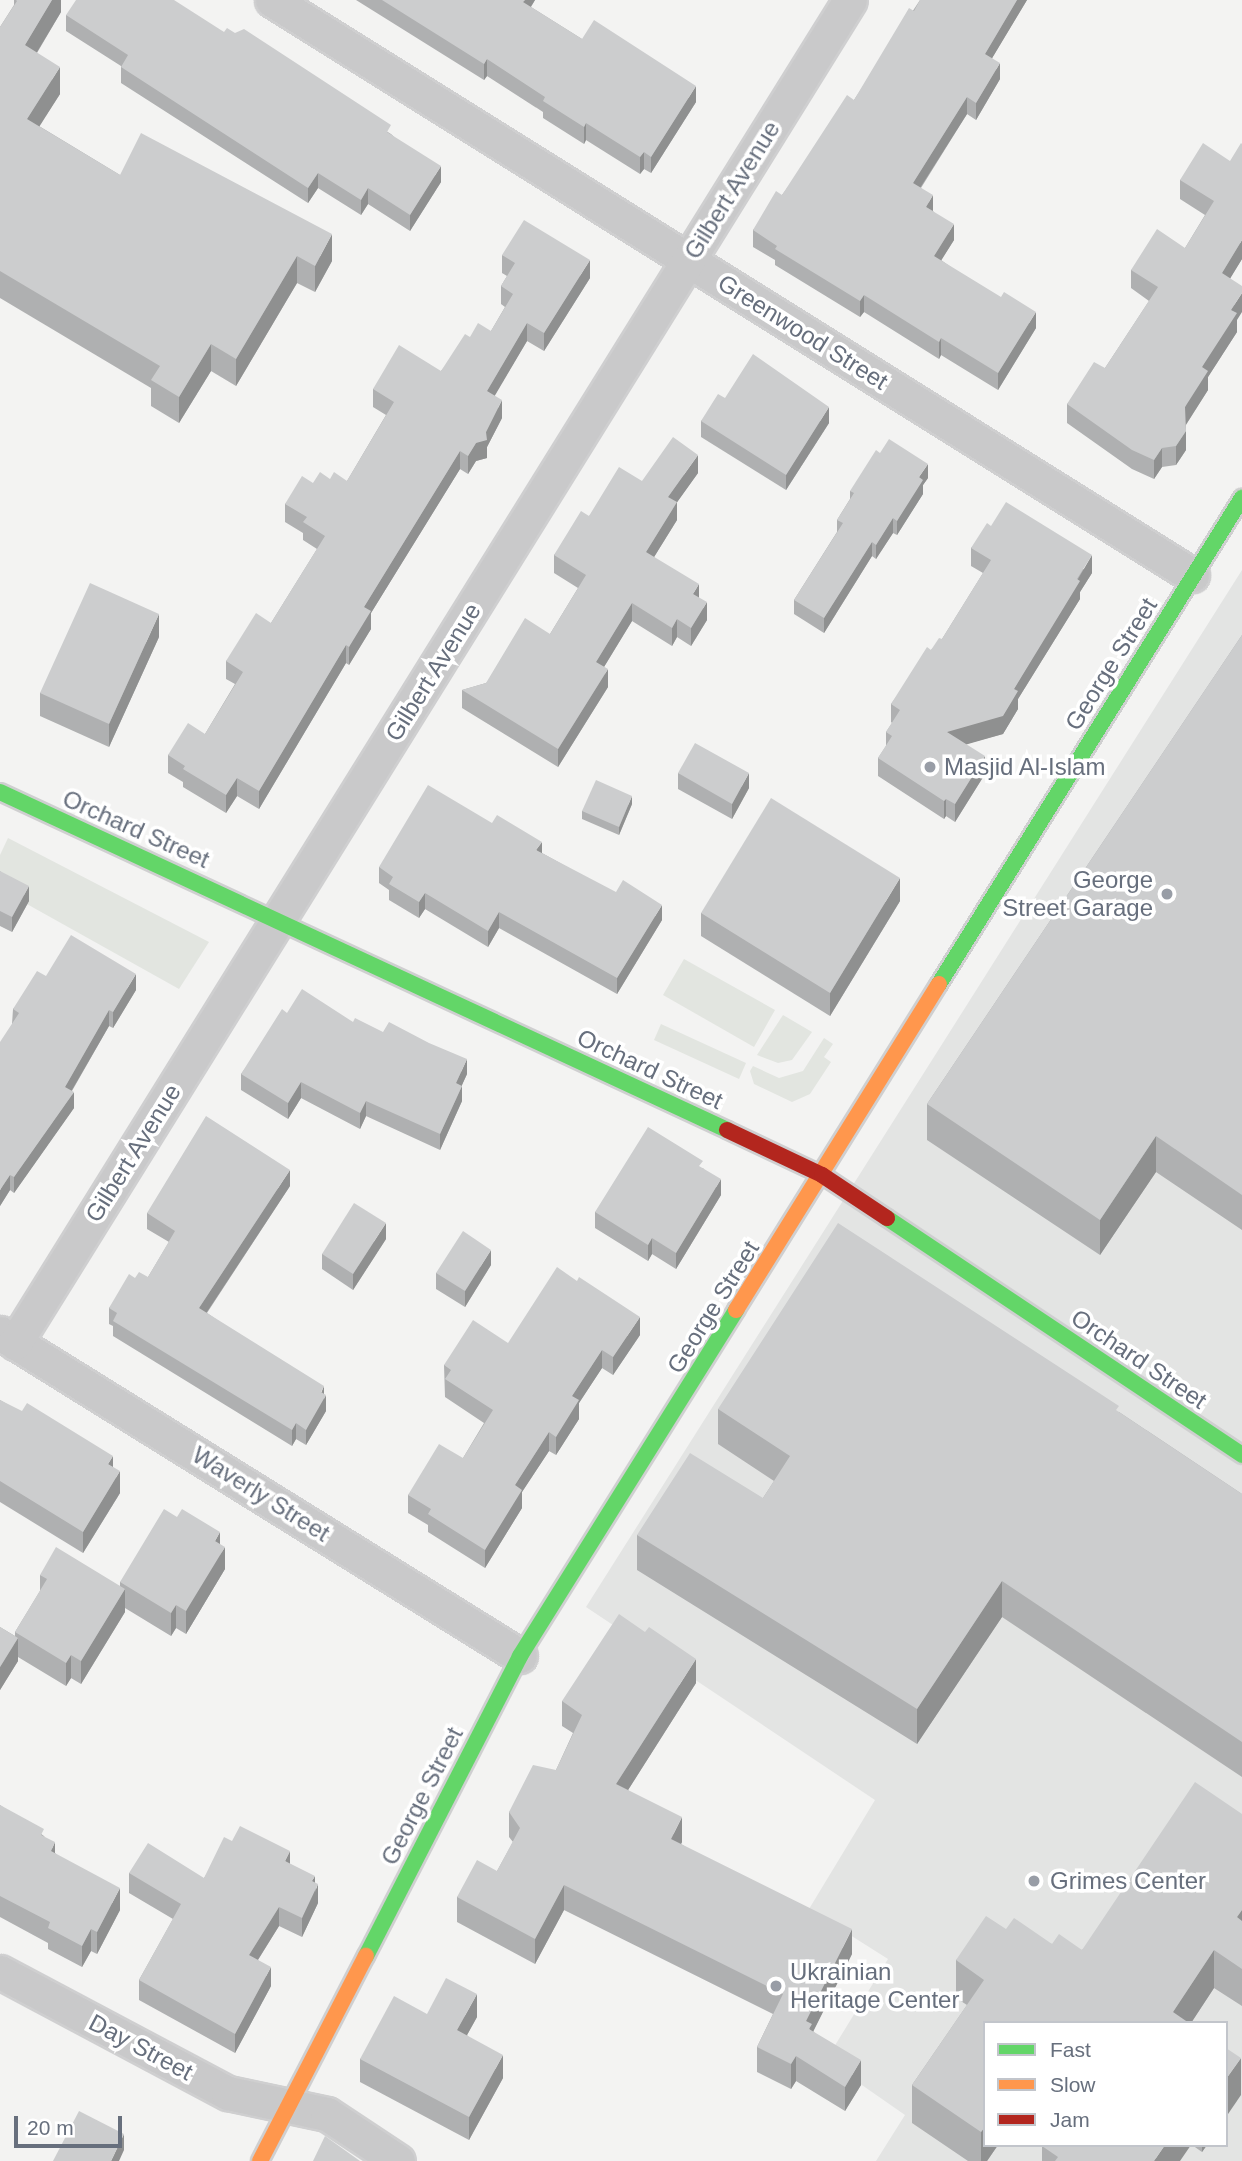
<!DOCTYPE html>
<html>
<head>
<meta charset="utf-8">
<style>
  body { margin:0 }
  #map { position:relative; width:1242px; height:2161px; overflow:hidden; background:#f3f3f2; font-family:Helvetica,sans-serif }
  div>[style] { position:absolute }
  .built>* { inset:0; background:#e3e4e3 }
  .green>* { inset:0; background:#e2e5e0 }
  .roads { filter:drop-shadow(2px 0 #cfcfd0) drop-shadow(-2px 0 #cfcfd0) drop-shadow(0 2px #cfcfd0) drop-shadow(0 -2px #cfcfd0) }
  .street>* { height:33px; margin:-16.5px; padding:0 16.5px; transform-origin:16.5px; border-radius:16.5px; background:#c9c9ca }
  .fast>* { height:16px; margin:-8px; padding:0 8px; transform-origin:8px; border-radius:8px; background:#63d668 }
  .slow>* { height:16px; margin:-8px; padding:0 8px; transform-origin:8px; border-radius:8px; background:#ff974d }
  .jam>* { height:16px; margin:-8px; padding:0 8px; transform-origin:8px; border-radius:8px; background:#b3261e }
  .wall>* { inset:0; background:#afb0b1 }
  .shaded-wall>* { inset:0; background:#8f9090 }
  .building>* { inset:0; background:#cccdce }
  .dots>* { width:19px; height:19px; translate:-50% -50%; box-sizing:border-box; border:4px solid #fff; border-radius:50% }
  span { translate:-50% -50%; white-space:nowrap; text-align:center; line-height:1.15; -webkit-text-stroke:7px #fff; paint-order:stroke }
  .street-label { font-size:24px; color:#676f7d }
  .poi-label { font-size:24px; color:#676f7d }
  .left { translate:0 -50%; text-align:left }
  .right { translate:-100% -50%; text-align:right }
  .legend { position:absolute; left:983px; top:2021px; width:245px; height:126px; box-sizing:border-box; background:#fff; border:2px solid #c2c5cb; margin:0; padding:9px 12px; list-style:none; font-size:21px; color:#676f7d }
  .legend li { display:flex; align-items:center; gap:14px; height:35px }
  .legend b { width:35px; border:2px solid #c2c5cb }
  .scale { position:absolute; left:14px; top:2116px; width:108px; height:32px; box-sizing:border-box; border:4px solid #676f7d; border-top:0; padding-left:9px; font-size:21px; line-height:24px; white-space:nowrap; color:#676f7d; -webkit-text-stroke:5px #fff; paint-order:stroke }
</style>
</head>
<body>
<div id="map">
  <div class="built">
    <div style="clip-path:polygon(evenodd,1242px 570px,1242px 2161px,876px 2161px,905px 2115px,826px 2060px,888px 1959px,809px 1909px,875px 1800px,586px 1607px,1242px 570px,985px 2023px,1226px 2023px,1226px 2145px,985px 2145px,985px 2023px)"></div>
  </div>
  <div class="green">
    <div style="clip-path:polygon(8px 838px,209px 942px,179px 989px,0 889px,0 855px)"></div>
    <div style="clip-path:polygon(684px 959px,775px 1010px,754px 1047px,663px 995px)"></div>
    <div style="clip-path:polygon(783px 1015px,812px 1032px,792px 1060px,778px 1063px,757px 1055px)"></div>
    <div style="clip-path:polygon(661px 1024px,746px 1063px,739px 1079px,654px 1040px)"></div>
    <div style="clip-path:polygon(824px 1038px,833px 1044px,824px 1057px,831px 1062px,810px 1094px,792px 1102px,754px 1084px,750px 1071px,753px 1066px,779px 1078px,803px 1071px)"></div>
  </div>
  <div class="roads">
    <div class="street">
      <div style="left:272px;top:0;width:1085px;rotate:32.01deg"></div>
      <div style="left:0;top:1333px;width:612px;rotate:31.85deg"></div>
      <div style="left:15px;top:1343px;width:1581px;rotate:-58.13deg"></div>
      <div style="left:0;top:1972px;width:258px;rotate:28deg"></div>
      <div style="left:228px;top:2093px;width:101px;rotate:12deg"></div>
      <div style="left:327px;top:2114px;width:85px;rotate:33.5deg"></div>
    </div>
    <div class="fast">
      <div style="left:0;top:792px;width:802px;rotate:24.93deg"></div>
      <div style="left:939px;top:984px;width:573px;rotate:-58.06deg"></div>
      <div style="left:887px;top:1218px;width:427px;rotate:33.7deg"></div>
      <div style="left:366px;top:1956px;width:337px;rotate:-62.8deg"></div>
      <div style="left:520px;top:1656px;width:408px;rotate:-58deg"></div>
    </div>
    <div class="slow">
      <div style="left:736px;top:1310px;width:384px;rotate:-58.1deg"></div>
      <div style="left:260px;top:2161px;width:231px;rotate:-62.7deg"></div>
    </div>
    <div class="jam">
      <div style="left:727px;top:1130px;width:105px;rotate:25.3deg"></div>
      <div style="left:822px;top:1175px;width:78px;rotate:33.5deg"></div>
    </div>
  </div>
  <div class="wall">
    <div style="clip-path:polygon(14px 0,61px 0,61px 12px,37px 53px,60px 94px,39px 126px,120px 175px,332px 261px,315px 292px,297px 283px,236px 386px,211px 371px,179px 423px,151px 406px,151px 388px,0 298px,0 27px,14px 5px)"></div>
    <div style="clip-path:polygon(356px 0,535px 0,531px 7px,582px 39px,696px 102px,651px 173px,644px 169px,640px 174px,586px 140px,584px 144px,543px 118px,543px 112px,487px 76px,484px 80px)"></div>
    <div style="clip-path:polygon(920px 0,1027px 0,992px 58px,1000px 79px,976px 120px,967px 114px,921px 188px,933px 211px,954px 240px,941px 260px,1036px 328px,998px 390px,941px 355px,939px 359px,864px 312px,860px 317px,775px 265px,775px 260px,753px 247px,753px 230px,782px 195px,854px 100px)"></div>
    <div style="clip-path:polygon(66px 15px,224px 32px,391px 134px,441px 182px,410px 231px,368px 204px,361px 215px,318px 188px,308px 203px,121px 83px,121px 66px,66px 31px)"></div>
    <div style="clip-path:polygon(1230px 161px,1242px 259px,1230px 278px,1237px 320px,1237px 332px,1208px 377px,1208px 390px,1186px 425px,1186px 450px,1176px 465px,1162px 467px,1154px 479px,1132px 469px,1067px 423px,1067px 404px,1105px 368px,1149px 301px,1131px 288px,1131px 270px,1185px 248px,1205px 215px,1180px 199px,1180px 180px)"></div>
    <div style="clip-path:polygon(502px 255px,590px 278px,544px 351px,527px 341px,494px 396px,502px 418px,487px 447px,487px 458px,476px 461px,468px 474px,460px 469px,371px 613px,371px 629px,349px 665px,346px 663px,259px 809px,237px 796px,226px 813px,183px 787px,183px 782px,168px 773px,168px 755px,205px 734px,235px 684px,226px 679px,226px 661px,271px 623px,317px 549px,303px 540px,303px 533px,285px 522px,285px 504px,313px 483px,330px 479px,347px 481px,386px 415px,373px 407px,373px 389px,441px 371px,470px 337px,491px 331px,505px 307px,501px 304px,501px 286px,507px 276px,502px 273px)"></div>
    <div style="clip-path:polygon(725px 398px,829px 423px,786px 490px,701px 437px,701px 421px)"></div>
    <div style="clip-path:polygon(698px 473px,677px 502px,677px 520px,654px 557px,699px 598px,707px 620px,691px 646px,677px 637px,672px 646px,632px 621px,604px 667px,608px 687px,558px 767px,462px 708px,462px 690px,486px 683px,550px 634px,578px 588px,554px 573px,554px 555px,589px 516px,642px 481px)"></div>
    <div style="clip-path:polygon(928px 478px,923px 485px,923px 494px,897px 535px,893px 533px,876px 559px,872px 556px,824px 633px,794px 614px,794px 600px,837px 532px,837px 520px,850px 499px,850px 491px)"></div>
    <div style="clip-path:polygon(991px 526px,1092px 573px,1080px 592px,1080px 599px,1018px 699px,1018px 709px,1003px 734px,966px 744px,985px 774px,955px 822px,946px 816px,944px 819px,878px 776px,878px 758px,886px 746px,886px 732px,892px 723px,891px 722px,891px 704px,931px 650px,942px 639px,983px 573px,971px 566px,971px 548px)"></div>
    <div style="clip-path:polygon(1242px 635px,1242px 1230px,1156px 1172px,1100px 1255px,927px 1140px,927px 1104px)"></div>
    <div style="clip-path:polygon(159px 637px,109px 747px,40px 716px,40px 693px)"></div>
    <div style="clip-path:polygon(678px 773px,749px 788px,732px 819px,678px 789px)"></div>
    <div style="clip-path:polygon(632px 804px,619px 835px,582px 819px,582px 811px)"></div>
    <div style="clip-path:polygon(542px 853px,662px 920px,617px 994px,499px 928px,488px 947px,425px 909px,419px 918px,389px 900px,389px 890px,379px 883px,379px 867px)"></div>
    <div style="clip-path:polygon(0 871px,29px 901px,12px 932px,0 926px)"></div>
    <div style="clip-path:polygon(900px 901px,830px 1016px,701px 936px,701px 913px)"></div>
    <div style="clip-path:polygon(46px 976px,136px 990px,113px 1028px,109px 1026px,72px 1091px,74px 1108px,14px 1193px,10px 1190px,0 1206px,13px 1009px)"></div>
    <div style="clip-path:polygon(287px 1013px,353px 1022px,467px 1074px,462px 1085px,462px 1101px,440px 1150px,366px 1116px,360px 1129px,301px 1098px,288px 1119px,241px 1090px,241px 1074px)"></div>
    <div style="clip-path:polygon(703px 1168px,721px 1195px,676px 1269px,652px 1254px,648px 1261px,595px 1228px,595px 1212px)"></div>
    <div style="clip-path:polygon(290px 1186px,207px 1313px,324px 1394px,326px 1411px,306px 1445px,296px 1439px,292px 1446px,113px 1336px,113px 1326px,109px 1324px,109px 1308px,135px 1278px,148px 1277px,169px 1242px,147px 1229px,147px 1213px)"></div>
    <div style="clip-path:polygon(386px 1239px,353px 1290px,322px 1269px,322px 1254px)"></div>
    <div style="clip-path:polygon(491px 1265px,465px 1307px,436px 1289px,436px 1273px)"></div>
    <div style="clip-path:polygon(640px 1335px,613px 1375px,602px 1368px,579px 1403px,579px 1419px,556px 1455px,549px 1451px,522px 1492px,522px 1508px,485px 1568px,428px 1532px,428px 1525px,408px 1513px,408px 1495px,463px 1458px,484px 1423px,445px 1397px,444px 1365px,508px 1343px)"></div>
    <div style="clip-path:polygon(0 1400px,113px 1467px,120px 1493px,83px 1553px,0 1502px)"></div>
    <div style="clip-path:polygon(718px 1409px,1119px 1412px,1242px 1494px,1242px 1777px,1002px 1617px,917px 1744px,637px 1570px,637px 1535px,763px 1498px,774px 1481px,718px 1444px)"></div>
    <div style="clip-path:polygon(220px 1544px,225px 1569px,186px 1634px,176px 1628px,171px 1636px,125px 1608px,125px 1612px,81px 1684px,71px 1678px,66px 1686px,18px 1657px,18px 1661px,0 1690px,0 1627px,15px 1636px,15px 1632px,40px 1591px,40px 1575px,120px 1586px,120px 1582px)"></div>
    <div style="clip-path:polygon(696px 1683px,628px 1790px,682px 1842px,681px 1844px,852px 1954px,813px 2031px,861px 2085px,845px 2111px,796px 2081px,791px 2089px,757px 2072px,757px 2047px,773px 2014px,564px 1910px,535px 1964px,457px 1922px,457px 1897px,497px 1871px,513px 1842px,509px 1837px,509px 1812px,556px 1770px,573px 1733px,562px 1726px,562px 1701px)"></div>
    <div style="clip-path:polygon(0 1805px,44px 1836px,55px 1853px,120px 1910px,97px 1954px,91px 1951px,82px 1967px,48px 1949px,48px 1943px,0 1917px)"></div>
    <div style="clip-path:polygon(1242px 1814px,1242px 2006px,1214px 1988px,1191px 2023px,985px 2023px,998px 2145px,987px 2161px,968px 2161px,912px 2123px,912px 2085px,967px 2005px,956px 1998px,956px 1960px,1006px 1929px,1052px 1944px,1082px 1950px)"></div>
    <div style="clip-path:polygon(232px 1841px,290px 1864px,315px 1882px,318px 1903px,302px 1937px,279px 1926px,258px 1960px,271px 1986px,235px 2053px,139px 2000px,139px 1980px,173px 1919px,129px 1893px,129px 1873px,204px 1878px)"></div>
    <div style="clip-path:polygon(427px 2014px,477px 2017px,467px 2035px,503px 2078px,469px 2140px,360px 2082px,360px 2059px)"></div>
    <div style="clip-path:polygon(1192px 2145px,1207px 2145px,1202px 2152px)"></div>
    <div style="clip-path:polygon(1042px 2146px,1180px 2161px,1042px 2161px)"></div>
  </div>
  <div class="shaded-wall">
    <div style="clip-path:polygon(52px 0,61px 0,61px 12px,25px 72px,25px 45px)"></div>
    <div style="clip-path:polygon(525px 0,535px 0,523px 19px,523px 2px)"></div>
    <div style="clip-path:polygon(1017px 0,1027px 0,985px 70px,985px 54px)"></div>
    <div style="clip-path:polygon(487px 59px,487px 76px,484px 80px,484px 64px)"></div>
    <div style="clip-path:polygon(1000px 63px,1000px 79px,976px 120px,976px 103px)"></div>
    <div style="clip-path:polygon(60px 67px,60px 94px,27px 146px,27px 119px)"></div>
    <div style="clip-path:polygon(696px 86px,696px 102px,651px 173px,651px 157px)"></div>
    <div style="clip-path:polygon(967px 97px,967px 114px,913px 199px,913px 183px)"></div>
    <div style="clip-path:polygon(586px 123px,586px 140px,584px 144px,584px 127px)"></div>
    <div style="clip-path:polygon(644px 152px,644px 169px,640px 174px,640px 157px)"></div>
    <div style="clip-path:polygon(441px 166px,441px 182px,410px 231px,410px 215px)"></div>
    <div style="clip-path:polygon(318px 173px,318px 188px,308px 203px,308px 188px)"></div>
    <div style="clip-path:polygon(368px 188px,368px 204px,361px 215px,361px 200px)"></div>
    <div style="clip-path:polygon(933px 195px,933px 211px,926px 207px)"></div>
    <div style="clip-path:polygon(954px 224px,954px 240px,934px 272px,934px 256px)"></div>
    <div style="clip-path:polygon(332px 234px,332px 261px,315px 292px,315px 266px)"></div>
    <div style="clip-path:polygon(1242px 240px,1242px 259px,1222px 292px,1222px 273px)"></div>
    <div style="clip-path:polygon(297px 256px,297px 283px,236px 386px,236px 359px)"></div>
    <div style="clip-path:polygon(590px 260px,590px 278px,544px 351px,544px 333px)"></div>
    <div style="clip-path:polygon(1242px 293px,1242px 312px,1237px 320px,1237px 332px,1208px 377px,1208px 390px,1185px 426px,1185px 407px,1202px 367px,1231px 310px)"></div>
    <div style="clip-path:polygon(864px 295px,864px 312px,860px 317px,860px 301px)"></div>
    <div style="clip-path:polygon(1036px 312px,1036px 328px,998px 390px,998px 373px)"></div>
    <div style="clip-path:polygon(527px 323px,527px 341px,487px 409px,487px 391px)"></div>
    <div style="clip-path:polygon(941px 338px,941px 355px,939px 359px,939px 342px)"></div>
    <div style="clip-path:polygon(211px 344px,211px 371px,179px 423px,179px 397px)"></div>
    <div style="clip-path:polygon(502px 400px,502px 418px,487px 447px,487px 458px,476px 461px,468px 474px,468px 456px,476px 443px,486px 432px)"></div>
    <div style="clip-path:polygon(829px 407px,829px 423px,786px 490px,786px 475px)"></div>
    <div style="clip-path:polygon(1186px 431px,1186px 450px,1176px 465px,1176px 446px)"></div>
    <div style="clip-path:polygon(1162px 448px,1162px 467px,1154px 479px,1154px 460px)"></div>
    <div style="clip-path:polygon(460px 451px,460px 469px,371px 613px,371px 629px,349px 665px,349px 647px,364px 607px)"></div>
    <div style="clip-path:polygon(698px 455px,698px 473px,668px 515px,668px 497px)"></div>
    <div style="clip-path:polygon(928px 464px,928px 478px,923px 485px,923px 494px,897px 535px,897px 521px,919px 477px)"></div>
    <div style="clip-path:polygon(677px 502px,677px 520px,646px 570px,646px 552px)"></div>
    <div style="clip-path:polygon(893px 518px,893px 533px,876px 559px,876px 545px)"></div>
    <div style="clip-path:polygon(872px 542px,872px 556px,824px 633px,824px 618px)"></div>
    <div style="clip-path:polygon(1092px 555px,1092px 573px,1080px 592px,1080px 599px,1018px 699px,1018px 709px,1003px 734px,947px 750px,947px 732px,1014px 689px)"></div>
    <div style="clip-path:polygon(699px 584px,699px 602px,693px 594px)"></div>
    <div style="clip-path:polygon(707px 602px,707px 620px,691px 646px,691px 628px)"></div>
    <div style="clip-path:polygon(632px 603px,632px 621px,596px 680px,596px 662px)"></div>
    <div style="clip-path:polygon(159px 614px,159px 637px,109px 747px,109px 724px)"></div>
    <div style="clip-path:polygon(677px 619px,677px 637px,672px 646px,672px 628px)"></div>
    <div style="clip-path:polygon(346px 645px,346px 663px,259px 809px,259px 791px)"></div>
    <div style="clip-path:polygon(608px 669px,608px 687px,558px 767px,558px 749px)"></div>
    <div style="clip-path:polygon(985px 756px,985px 774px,955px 822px,955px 804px)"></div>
    <div style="clip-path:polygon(749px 773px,749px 788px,732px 819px,732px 804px)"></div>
    <div style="clip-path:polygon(237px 778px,237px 796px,226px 813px,226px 795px)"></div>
    <div style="clip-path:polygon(632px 796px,632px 804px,619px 835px,619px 827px)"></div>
    <div style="clip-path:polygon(946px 799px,946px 816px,944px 819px,944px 801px)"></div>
    <div style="clip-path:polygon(542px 842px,542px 857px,536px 850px)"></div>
    <div style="clip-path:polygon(900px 878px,900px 901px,830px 1016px,830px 993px)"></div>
    <div style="clip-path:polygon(29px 886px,29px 901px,12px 932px,12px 917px)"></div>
    <div style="clip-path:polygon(425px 893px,425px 909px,419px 918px,419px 902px)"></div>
    <div style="clip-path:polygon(662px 905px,662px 920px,617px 994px,617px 978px)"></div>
    <div style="clip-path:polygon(499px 912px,499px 928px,488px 947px,488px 931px)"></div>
    <div style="clip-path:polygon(136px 974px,136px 990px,113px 1028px,113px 1012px)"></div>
    <div style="clip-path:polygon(109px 1010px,109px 1026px,65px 1102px,65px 1087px)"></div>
    <div style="clip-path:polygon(467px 1059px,467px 1074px,456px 1098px,456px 1083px)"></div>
    <div style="clip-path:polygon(301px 1082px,301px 1098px,288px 1119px,288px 1103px)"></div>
    <div style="clip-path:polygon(462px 1086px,462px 1101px,440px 1150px,440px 1134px)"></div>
    <div style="clip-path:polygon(74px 1092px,74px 1108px,14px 1193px,14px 1177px)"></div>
    <div style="clip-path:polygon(366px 1101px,366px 1116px,360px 1129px,360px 1113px)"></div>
    <div style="clip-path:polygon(1156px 1136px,1156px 1172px,1100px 1255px,1100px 1220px)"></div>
    <div style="clip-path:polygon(290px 1170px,290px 1186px,199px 1324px,199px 1308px)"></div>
    <div style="clip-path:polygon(10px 1175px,10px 1190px,0 1206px,0 1190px)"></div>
    <div style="clip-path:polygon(721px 1179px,721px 1195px,676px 1269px,676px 1253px)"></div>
    <div style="clip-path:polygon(386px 1223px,386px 1239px,353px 1290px,353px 1274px)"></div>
    <div style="clip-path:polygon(652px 1238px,652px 1254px,648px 1261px,648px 1245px)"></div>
    <div style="clip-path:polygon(491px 1250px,491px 1265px,465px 1307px,465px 1291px)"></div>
    <div style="clip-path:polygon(640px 1317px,640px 1335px,613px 1375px,613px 1357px)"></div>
    <div style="clip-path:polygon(602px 1350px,602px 1368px,579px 1403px,579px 1419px,556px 1455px,556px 1437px,572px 1396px)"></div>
    <div style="clip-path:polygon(324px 1386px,324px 1399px,326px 1395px,326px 1411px,306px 1445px,306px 1430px)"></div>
    <div style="clip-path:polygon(296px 1423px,296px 1439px,292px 1446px,292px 1430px)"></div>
    <div style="clip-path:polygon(549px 1432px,549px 1451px,522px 1492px,522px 1508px,485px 1568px,485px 1550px,515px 1485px)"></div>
    <div style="clip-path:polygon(113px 1456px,113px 1477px,108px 1464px)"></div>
    <div style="clip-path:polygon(120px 1471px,120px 1493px,83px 1553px,83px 1532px)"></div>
    <div style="clip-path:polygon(220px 1532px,220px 1555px,225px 1547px,225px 1569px,186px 1634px,186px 1611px,215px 1541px)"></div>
    <div style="clip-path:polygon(1002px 1581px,1002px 1617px,917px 1744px,917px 1709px)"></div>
    <div style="clip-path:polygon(125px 1589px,125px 1612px,81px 1684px,81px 1661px)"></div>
    <div style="clip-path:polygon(176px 1605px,176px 1628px,171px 1636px,171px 1613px)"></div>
    <div style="clip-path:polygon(18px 1638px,18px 1661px,0 1690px,0 1667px)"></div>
    <div style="clip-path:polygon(71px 1655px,71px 1678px,66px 1686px,66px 1663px)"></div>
    <div style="clip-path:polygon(696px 1659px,696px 1683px,616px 1809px,616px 1784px)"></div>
    <div style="clip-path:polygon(682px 1817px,682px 1842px,671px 1864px,671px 1839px)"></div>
    <div style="clip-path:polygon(55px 1842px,55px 1864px,51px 1851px)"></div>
    <div style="clip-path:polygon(290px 1851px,290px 1870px,285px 1861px)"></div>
    <div style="clip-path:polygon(315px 1876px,315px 1892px,318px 1884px,318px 1903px,302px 1937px,302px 1918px,312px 1881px)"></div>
    <div style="clip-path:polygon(564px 1885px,564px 1910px,535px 1964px,535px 1939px)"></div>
    <div style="clip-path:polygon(120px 1888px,120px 1910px,97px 1954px,97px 1932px)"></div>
    <div style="clip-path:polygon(279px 1907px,279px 1926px,249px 1974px,249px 1955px)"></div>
    <div style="clip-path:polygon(1242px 1910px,1242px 1948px,1237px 1917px)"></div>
    <div style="clip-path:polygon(91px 1929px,91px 1951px,82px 1967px,82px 1946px)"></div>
    <div style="clip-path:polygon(852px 1929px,852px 1954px,812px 2034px,806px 2021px)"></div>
    <div style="clip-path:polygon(1214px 1950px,1214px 1988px,1191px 2023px,1173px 2023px,1173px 2012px)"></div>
    <div style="clip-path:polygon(271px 1967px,271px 1986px,235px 2053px,235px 2034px)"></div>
    <div style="clip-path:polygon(477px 1994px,477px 2017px,457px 2053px,457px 2030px)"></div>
    <div style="clip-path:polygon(503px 2055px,503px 2078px,469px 2140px,469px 2117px)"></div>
    <div style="clip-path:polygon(796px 2056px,796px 2081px,791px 2089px,791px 2064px)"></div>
    <div style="clip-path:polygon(1241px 2058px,1241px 2095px,1226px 2117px,1226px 2079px)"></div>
    <div style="clip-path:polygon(861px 2060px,861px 2085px,845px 2111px,845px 2087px)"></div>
    <div style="clip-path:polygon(985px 2127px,985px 2145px,998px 2145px,987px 2161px,981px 2161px,981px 2132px)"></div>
    <div style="clip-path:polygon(124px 2134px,124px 2150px,119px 2161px,111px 2161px)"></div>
    <div style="clip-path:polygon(1165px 2145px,1191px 2145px,1180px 2161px,1154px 2161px)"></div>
    <div style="clip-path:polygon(1202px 2145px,1207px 2145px,1202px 2152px)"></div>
  </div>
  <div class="building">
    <div style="clip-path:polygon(16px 0,52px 0,25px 45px,60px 67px,27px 119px,120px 175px,141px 133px,332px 234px,315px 266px,297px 256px,236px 359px,211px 344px,179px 397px,151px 380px,160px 366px,0 271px,0 27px,17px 1px)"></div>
    <div style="clip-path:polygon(76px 0,174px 0,224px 32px,227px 28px,235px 33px,244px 29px,391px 125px,387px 132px,441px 166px,410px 215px,368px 188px,361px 200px,318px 173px,308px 188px,121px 67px,128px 55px,66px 15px)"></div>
    <div style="clip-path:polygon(382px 0,525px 0,523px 2px,582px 39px,594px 20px,696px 86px,651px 157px,644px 152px,640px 157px,586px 123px,584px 127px,543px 101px,545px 97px,487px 59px,484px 64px)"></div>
    <div style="clip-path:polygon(920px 0,1017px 0,985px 54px,1000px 63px,976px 103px,967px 97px,913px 183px,933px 195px,926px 207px,954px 224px,934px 256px,1001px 297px,1004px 292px,1036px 312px,998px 373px,941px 338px,939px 342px,864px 295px,860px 301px,775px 249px,777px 246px,753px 230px,776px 191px,782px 195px,847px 95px,854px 100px,909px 8px,914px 11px)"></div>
    <div style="clip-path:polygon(1203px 143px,1230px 161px,1241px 143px,1242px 144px,1242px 240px,1222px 273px,1242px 286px,1242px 293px,1231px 310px,1237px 313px,1202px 367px,1208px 371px,1185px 407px,1186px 431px,1176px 446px,1162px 448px,1154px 460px,1132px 450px,1067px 404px,1094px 362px,1105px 368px,1158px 287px,1131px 270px,1157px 229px,1185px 248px,1214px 201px,1180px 180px)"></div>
    <div style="clip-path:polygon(524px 220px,590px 260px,544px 333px,527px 323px,487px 391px,502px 400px,486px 432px,487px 440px,476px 443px,468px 456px,460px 451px,364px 607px,371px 611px,349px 647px,346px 645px,259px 791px,237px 778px,226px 795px,183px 769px,185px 766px,168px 755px,188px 723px,205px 734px,243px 672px,226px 661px,256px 613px,271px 623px,325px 536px,303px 522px,307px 517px,285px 504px,302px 476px,313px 483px,320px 472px,330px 479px,334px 472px,347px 481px,394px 402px,373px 389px,399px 345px,441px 371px,465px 334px,470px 337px,478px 323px,491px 331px,513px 294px,501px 286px,515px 263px,502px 255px)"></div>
    <div style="clip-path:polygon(753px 354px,829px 407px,786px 475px,701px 421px,718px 394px,725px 398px)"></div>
    <div style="clip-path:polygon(673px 437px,698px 455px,668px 497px,677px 502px,646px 552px,699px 584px,693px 594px,707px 602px,691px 628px,677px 619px,672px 628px,632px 603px,596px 662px,608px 669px,558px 749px,462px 690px,486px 683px,525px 618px,550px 634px,586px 575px,554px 555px,581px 511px,589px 516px,619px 467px,642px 481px)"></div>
    <div style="clip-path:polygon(889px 439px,928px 464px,919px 477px,923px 480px,897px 521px,893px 518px,876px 545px,872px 542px,824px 618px,794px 600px,843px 523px,837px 520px,854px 493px,850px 491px,876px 450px,880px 453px)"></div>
    <div style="clip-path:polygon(1006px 502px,1092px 555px,1077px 579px,1080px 581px,1014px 689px,1018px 691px,1003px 716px,947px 732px,985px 756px,955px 804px,946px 799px,944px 801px,878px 758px,892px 736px,886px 732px,900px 710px,891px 704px,927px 647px,931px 650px,939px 638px,942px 639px,991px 560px,971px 548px,987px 523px,991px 526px)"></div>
    <div style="clip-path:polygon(90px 583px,159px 614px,109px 724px,40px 693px)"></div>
    <div style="clip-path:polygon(1242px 635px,1242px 1195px,1156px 1136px,1100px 1220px,927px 1104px)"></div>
    <div style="clip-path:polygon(695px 743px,749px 773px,732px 804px,678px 773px)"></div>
    <div style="clip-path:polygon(596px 780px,632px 796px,619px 827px,582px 811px)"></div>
    <div style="clip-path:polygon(428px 785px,492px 823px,497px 815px,542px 842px,536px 850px,616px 892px,623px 880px,662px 905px,617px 978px,499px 912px,488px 931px,425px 893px,419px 902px,389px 884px,393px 877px,379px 867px)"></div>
    <div style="clip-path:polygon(771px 798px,900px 878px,830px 993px,701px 913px)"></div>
    <div style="clip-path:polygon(0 871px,29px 886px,12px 917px,0 911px)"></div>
    <div style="clip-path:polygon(71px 935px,136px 974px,113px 1012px,109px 1010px,65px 1087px,74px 1092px,14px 1177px,10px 1175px,0 1190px,0 1042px,19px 1013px,13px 1009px,37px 971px,46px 976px)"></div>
    <div style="clip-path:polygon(302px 989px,353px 1022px,355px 1018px,383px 1032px,389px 1022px,429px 1043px,467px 1059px,456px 1083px,462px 1086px,440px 1134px,366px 1101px,360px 1113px,301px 1082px,288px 1103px,241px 1074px,282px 1009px,287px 1013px)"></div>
    <div style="clip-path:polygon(206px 1116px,290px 1170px,199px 1308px,324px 1386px,321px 1392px,326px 1395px,306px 1430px,296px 1423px,292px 1430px,113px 1321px,117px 1313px,109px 1308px,129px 1274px,135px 1278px,139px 1272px,148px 1277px,175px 1231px,147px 1213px)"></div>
    <div style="clip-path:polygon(648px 1127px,703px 1161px,699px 1166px,721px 1179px,676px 1253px,652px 1238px,648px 1245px,595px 1212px)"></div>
    <div style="clip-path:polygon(354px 1203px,386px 1223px,353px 1274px,322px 1254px)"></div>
    <div style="clip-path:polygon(838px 1223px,1119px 1406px,1116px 1410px,1242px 1494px,1242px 1742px,1002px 1581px,917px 1709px,637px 1535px,690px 1453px,763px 1498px,790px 1456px,718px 1409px)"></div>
    <div style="clip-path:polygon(463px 1231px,491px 1250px,465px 1291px,436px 1273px)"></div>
    <div style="clip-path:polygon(557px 1267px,577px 1281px,579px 1277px,640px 1317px,613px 1357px,602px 1350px,572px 1396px,579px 1400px,556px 1437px,549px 1432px,515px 1485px,522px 1490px,485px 1550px,428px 1514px,431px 1509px,408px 1495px,439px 1444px,463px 1458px,493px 1410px,445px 1379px,451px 1370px,444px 1365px,473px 1320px,508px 1343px)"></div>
    <div style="clip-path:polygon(0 1400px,22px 1411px,27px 1403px,113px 1456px,108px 1464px,120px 1471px,83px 1532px,0 1481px)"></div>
    <div style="clip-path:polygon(164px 1509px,177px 1517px,182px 1509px,220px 1532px,215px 1541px,225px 1547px,186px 1611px,176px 1605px,171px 1613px,120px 1582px)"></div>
    <div style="clip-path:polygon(56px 1547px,125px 1589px,81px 1661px,71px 1655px,66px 1663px,15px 1632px,47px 1579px,40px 1575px)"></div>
    <div style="clip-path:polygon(619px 1614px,645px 1632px,649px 1627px,696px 1659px,616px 1784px,682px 1817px,671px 1839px,852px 1929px,806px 2021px,812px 2024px,809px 2029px,861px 2060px,845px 2087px,796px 2056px,791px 2064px,757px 2047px,783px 1994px,564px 1885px,535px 1939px,457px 1897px,477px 1860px,497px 1871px,520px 1828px,509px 1812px,533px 1765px,556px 1770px,582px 1715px,562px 1701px)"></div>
    <div style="clip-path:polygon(0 1627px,18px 1638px,0 1667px)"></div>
    <div style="clip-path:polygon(1195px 1782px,1242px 1814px,1242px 1910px,1237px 1917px,1242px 1921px,1242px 1969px,1214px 1950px,1173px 2012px,1189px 2023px,1048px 2023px,1046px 2022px,1045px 2023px,985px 2023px,985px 2127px,981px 2132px,912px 2085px,984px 1980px,956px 1960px,986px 1916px,1006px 1929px,1014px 1918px,1052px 1944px,1059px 1934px,1082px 1950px)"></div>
    <div style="clip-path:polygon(0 1805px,44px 1829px,41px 1835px,55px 1842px,51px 1851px,120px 1888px,97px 1932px,91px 1929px,82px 1946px,48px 1928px,50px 1922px,0 1896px)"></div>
    <div style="clip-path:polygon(240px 1826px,290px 1851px,285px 1861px,315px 1876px,312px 1881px,318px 1884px,302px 1918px,279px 1907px,249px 1955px,271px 1967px,235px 2034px,139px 1980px,181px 1904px,129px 1873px,148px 1843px,204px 1878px,224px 1837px,232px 1841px)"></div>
    <div style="clip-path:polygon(446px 1978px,477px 1994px,457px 2030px,503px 2055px,469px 2117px,360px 2059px,394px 1996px,427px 2014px)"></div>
    <div style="clip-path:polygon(1226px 2048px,1241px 2058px,1226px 2079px)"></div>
    <div style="clip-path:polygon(79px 2111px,124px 2134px,111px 2161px,53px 2161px)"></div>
    <div style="clip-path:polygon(325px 2136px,360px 2161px,313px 2161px)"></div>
    <div style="clip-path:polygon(1042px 2145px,1165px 2145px,1154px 2161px,1055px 2161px,1058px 2157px,1042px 2146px)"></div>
  </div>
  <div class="dots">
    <div style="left:930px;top:767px;background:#989da6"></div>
    <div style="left:1167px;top:894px;background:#989da6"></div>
    <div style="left:1034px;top:1881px;background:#989da6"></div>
    <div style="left:776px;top:1986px;background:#989da6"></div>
  </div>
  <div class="street-label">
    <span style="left:732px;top:190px;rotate:-58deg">Gilbert Avenue</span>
    <span style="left:803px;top:332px;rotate:32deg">Greenwood Street</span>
    <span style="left:1111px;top:664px;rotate:-58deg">George Street</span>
    <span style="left:433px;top:672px;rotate:-58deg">Gilbert Avenue</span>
    <span style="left:136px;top:829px;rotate:24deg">Orchard Street</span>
    <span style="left:650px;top:1069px;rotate:25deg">Orchard Street</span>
    <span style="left:133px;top:1153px;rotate:-58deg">Gilbert Avenue</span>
    <span style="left:713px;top:1307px;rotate:-58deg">George Street</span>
    <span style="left:1139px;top:1359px;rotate:34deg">Orchard Street</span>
    <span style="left:261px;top:1494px;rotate:32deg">Waverly Street</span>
    <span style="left:422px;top:1796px;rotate:-63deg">George Street</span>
    <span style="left:141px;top:2047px;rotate:28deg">Day Street</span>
  </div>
  <div class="poi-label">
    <span class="left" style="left:944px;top:767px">Masjid Al-Islam</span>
    <span class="right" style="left:1153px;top:894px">George<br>Street Garage</span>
    <span class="left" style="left:1050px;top:1881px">Grimes Center</span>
    <span class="left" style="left:790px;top:1986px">Ukrainian<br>Heritage Center</span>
  </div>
  <ul class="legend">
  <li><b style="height:9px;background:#63d668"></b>Fast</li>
  <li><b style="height:9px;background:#ff974d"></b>Slow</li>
  <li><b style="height:9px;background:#b3261e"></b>Jam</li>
  </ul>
  <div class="scale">20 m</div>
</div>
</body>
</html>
